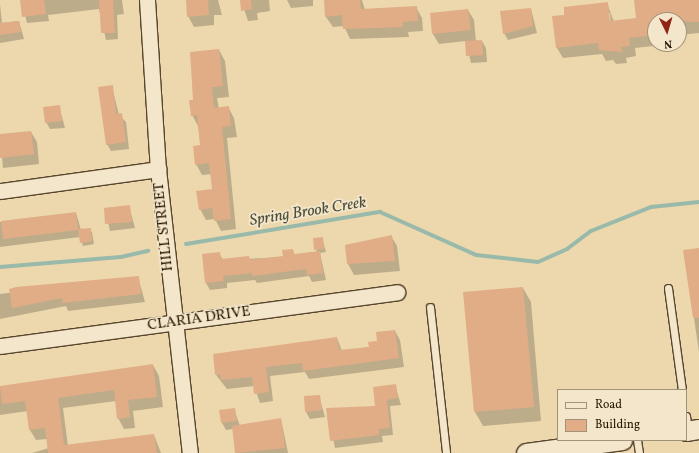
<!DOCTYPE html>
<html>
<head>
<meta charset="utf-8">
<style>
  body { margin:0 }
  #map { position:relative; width:699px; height:453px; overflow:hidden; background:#edd8ad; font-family:Vollkorn,serif }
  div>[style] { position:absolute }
  .shadow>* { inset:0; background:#0003 }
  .stream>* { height:4px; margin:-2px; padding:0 2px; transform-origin:2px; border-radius:2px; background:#99baaa }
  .building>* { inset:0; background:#e1ad87 }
  .roads { filter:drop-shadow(1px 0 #57452d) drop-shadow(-1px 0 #57452d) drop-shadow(0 1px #57452d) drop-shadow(0 -1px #57452d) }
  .service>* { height:7px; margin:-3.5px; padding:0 3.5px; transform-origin:3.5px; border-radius:3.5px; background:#f3e6ca }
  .minor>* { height:15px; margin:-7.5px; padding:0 7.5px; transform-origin:7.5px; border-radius:7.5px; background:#f3e6ca }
  .tertiary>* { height:19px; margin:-9.5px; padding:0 9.5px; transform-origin:9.5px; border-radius:9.5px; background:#f3e6ca }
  span { translate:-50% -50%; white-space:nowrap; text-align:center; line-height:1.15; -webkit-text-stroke:3.5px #f3e6ca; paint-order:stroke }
  .street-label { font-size:15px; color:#251402 }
  .water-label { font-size:16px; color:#4e4e3d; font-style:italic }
  .legend { position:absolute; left:557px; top:389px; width:130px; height:52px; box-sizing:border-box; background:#f3e6ca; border:1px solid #a1927a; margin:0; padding:5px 7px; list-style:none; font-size:12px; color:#251402 }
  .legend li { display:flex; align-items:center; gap:8px; height:20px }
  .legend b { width:20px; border:1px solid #a1927a }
  .north { position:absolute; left:647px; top:12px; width:40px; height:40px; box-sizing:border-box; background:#f3e6ca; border:1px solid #a1927a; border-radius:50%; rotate:175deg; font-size:11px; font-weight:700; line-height:16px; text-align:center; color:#251402 }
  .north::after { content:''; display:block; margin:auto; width:14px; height:18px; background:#8f2418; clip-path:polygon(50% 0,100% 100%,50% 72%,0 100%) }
</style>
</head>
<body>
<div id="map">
  <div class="shadow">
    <div style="clip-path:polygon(21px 0,122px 0,124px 14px,117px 15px,118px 39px,106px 40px,99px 9px,48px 15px,49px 21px,27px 23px)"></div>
    <div style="clip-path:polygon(187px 0,218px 0,222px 15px,214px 15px,214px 25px,194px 27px,188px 16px)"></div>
    <div style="clip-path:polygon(241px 0,269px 0,270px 11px,257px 13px,258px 20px,248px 21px)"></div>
    <div style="clip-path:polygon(287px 0,313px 0,313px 6px,291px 8px)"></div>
    <div style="clip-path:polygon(325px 0,362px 0,365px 10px,416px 7px,422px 18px,423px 31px,408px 32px,409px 37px,350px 39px,344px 26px,333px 27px,326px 17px)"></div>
    <div style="clip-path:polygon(evenodd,635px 0,699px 0,699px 33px,679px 35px,679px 20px,655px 20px,655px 44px,671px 44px,635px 48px,636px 56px,626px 58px,627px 63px,616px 64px,613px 60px,606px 61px,602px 54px,563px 58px,557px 48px,566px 16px,607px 3px,614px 22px,638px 19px,635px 0,608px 13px,610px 13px,611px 26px,610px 26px,608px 13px)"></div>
    <div style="clip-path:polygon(0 4px,2px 23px,19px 21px,24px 39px,0 43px)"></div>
    <div style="clip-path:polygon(531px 9px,537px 33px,508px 40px,504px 33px)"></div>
    <div style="clip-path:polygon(468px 10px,474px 20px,476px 42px,482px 41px,486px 48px,487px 62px,471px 63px,466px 41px,439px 44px,433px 34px)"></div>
    <div style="clip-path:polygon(219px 50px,225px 61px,229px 97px,217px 98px,219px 109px,228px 107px,234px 118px,237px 137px,227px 138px,236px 229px,221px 231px,215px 219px,206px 220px,200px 209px,213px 190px,212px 174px,202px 175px,196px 164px,201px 146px,198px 126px,192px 115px,194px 101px)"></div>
    <div style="clip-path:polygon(112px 87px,119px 115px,126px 122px,129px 149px,111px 151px,107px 144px)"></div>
    <div style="clip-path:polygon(59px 106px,65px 128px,50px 129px,46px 122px)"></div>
    <div style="clip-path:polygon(31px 132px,37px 142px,39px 164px,3px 168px,0 135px)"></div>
    <div style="clip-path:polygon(129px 206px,135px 228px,110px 231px,105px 208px)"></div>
    <div style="clip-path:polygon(76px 213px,81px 230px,92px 232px,94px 244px,83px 246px,80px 237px,0 247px,0 222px)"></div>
    <div style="clip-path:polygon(391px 236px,397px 246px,400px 271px,354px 275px,348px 264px,346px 245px)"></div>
    <div style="clip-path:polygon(322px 238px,326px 252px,320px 253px,326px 280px,312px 282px,309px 276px,257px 283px,255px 280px,227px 283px,227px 288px,210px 290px,206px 283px,219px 253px,223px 260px,284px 257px,292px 250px,295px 255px,316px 252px)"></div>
    <div style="clip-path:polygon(699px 249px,699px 352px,684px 251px)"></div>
    <div style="clip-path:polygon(138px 277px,145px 302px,68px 311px,66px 306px,0 319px,0 294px)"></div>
    <div style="clip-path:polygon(523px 288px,531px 302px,541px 421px,483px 426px,475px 412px)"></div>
    <div style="clip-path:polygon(395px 331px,400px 340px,404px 367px,309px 379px,305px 372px,270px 376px,273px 401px,260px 403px,254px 386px,227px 389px,216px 375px,337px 338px,342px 351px,370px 347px)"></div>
    <div style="clip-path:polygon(153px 365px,159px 376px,163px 407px,133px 411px,135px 428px,124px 429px,118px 418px,116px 401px,63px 408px,68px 446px,154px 435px,161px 453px,32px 453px,49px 448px,47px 439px,36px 440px,30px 430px,28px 411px,0 415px,0 387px)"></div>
    <div style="clip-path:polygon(395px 385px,401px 405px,390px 406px,393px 435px,382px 436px,383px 442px,335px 448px,327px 409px,376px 407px)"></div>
    <div style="clip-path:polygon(319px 396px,325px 417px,310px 419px,306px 412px)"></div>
    <div style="clip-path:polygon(234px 409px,240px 426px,281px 419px,288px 453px,236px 453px,233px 429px,226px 430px,222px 423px)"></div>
  </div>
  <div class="stream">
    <div style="left:186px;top:244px;width:197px;rotate:-9.4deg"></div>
    <div style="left:380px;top:212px;width:105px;rotate:24.1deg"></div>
    <div style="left:476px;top:255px;width:62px;rotate:6.4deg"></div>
    <div style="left:538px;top:262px;width:32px;rotate:-24deg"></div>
    <div style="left:567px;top:249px;width:30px;rotate:-37deg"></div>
    <div style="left:591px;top:231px;width:65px;rotate:-21.8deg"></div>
    <div style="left:651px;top:207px;width:48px;rotate:-5.9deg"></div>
    <div style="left:0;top:267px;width:121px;rotate:-4.7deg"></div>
    <div style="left:121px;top:257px;width:28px;rotate:-13deg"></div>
  </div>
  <div class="building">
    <div style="clip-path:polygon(20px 0,44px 0,46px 14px,22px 17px)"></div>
    <div style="clip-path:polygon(99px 0,113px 0,115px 33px,101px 33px)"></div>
    <div style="clip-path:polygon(186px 0,208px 0,209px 15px,187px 17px)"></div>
    <div style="clip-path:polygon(240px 0,251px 0,252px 9px,241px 11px)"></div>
    <div style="clip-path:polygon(324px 0,360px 0,361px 9px,417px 6px,418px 21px,403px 22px,403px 27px,343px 29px,342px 15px,325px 17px)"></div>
    <div style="clip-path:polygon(634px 0,699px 0,699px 22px,655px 20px,655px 35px,629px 38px,630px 46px,621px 47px,622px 52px,599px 50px,598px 43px,556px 48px,552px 16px,564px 15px,564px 7px,608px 2px,610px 21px,636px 18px)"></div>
    <div style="clip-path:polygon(531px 8px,533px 26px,503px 34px,500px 11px)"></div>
    <div style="clip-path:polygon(468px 9px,471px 30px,432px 34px,430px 13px)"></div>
    <div style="clip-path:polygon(19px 21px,21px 32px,0 35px,0 23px)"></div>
    <div style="clip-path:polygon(482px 40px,483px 55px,466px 56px,465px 41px)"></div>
    <div style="clip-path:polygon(219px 49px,223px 86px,212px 87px,214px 108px,229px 106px,231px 126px,222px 127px,231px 219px,214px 221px,212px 208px,199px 210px,196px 191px,212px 189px,209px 163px,195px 165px,193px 146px,200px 145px,197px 115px,191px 116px,189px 100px,193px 100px,190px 52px)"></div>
    <div style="clip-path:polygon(113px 85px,116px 114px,122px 113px,126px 142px,106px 145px,98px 87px)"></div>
    <div style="clip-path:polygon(60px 105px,62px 121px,45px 123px,43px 107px)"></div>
    <div style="clip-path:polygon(31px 131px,34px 154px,0 158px,0 134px)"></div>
    <div style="clip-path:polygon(130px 205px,132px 222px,105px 224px,104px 208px)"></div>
    <div style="clip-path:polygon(76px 212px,78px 230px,3px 239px,1px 221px)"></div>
    <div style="clip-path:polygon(91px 228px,92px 241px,80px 243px,78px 229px)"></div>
    <div style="clip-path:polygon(392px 235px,395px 261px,347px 264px,345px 245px)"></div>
    <div style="clip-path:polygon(323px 237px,324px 249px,314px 250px,313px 238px)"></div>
    <div style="clip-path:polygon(699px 248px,699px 318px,693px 318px,683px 250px)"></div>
    <div style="clip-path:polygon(293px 249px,294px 254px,320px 251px,323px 273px,307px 275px,306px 269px,252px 276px,252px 273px,223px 276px,224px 281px,205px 283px,202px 254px,220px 252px,221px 259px,249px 256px,250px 260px,283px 256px,282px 250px)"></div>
    <div style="clip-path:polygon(139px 276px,141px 294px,63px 303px,62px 298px,12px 308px,9px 289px,16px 287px)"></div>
    <div style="clip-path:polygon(523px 287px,534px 407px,474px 412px,463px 292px)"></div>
    <div style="clip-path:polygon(395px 330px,399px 358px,303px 371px,302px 363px,266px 367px,269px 392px,254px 394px,252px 377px,221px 380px,220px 374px,215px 375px,213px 354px,337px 337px,339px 350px,369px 347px,368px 342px,377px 341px,376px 332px)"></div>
    <div style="clip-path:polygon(153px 364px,157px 397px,128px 400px,130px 417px,117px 419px,114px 390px,58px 398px,64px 445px,154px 434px,157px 453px,48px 453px,45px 428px,29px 430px,25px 401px,2px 404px,0 386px)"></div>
    <div style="clip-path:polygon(396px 384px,398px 398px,387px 400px,390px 428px,379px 429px,379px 435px,330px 441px,326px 408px,375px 406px,373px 387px)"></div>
    <div style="clip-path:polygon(320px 395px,322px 410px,305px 412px,304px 396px)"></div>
    <div style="clip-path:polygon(235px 408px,237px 421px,221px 423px,219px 410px)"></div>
    <div style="clip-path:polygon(281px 418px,285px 448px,235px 453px,232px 426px)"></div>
  </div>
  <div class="roads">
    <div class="service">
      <div style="left:668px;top:288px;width:103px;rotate:82.2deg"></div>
      <div style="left:430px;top:307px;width:147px;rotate:83.7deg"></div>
      <div style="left:686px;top:416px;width:15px;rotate:82deg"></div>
      <div style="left:637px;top:440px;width:13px;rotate:81deg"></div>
    </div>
    <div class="minor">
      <div style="left:147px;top:0;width:169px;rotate:86.3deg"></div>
      <div style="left:158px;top:169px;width:286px;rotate:83.6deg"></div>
      <div style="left:0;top:191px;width:160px;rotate:-7.9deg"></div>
      <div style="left:0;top:346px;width:401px;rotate:-7.7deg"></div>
    </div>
    <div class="tertiary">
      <div style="left:686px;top:431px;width:13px;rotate:-9deg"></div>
      <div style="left:526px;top:453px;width:97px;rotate:-7.7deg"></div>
    </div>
  </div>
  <div class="street-label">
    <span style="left:164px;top:227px;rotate:-96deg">HILL STREET</span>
    <span style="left:199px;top:319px;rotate:-8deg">CLARIA DRIVE</span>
  </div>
  <div class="water-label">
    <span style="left:308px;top:212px;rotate:-9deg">Spring Brook Creek</span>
  </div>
  <ul class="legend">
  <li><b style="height:5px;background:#f3e6ca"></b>Road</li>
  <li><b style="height:11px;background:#e1ad87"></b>Building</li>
  </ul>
  <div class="north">N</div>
</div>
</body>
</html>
